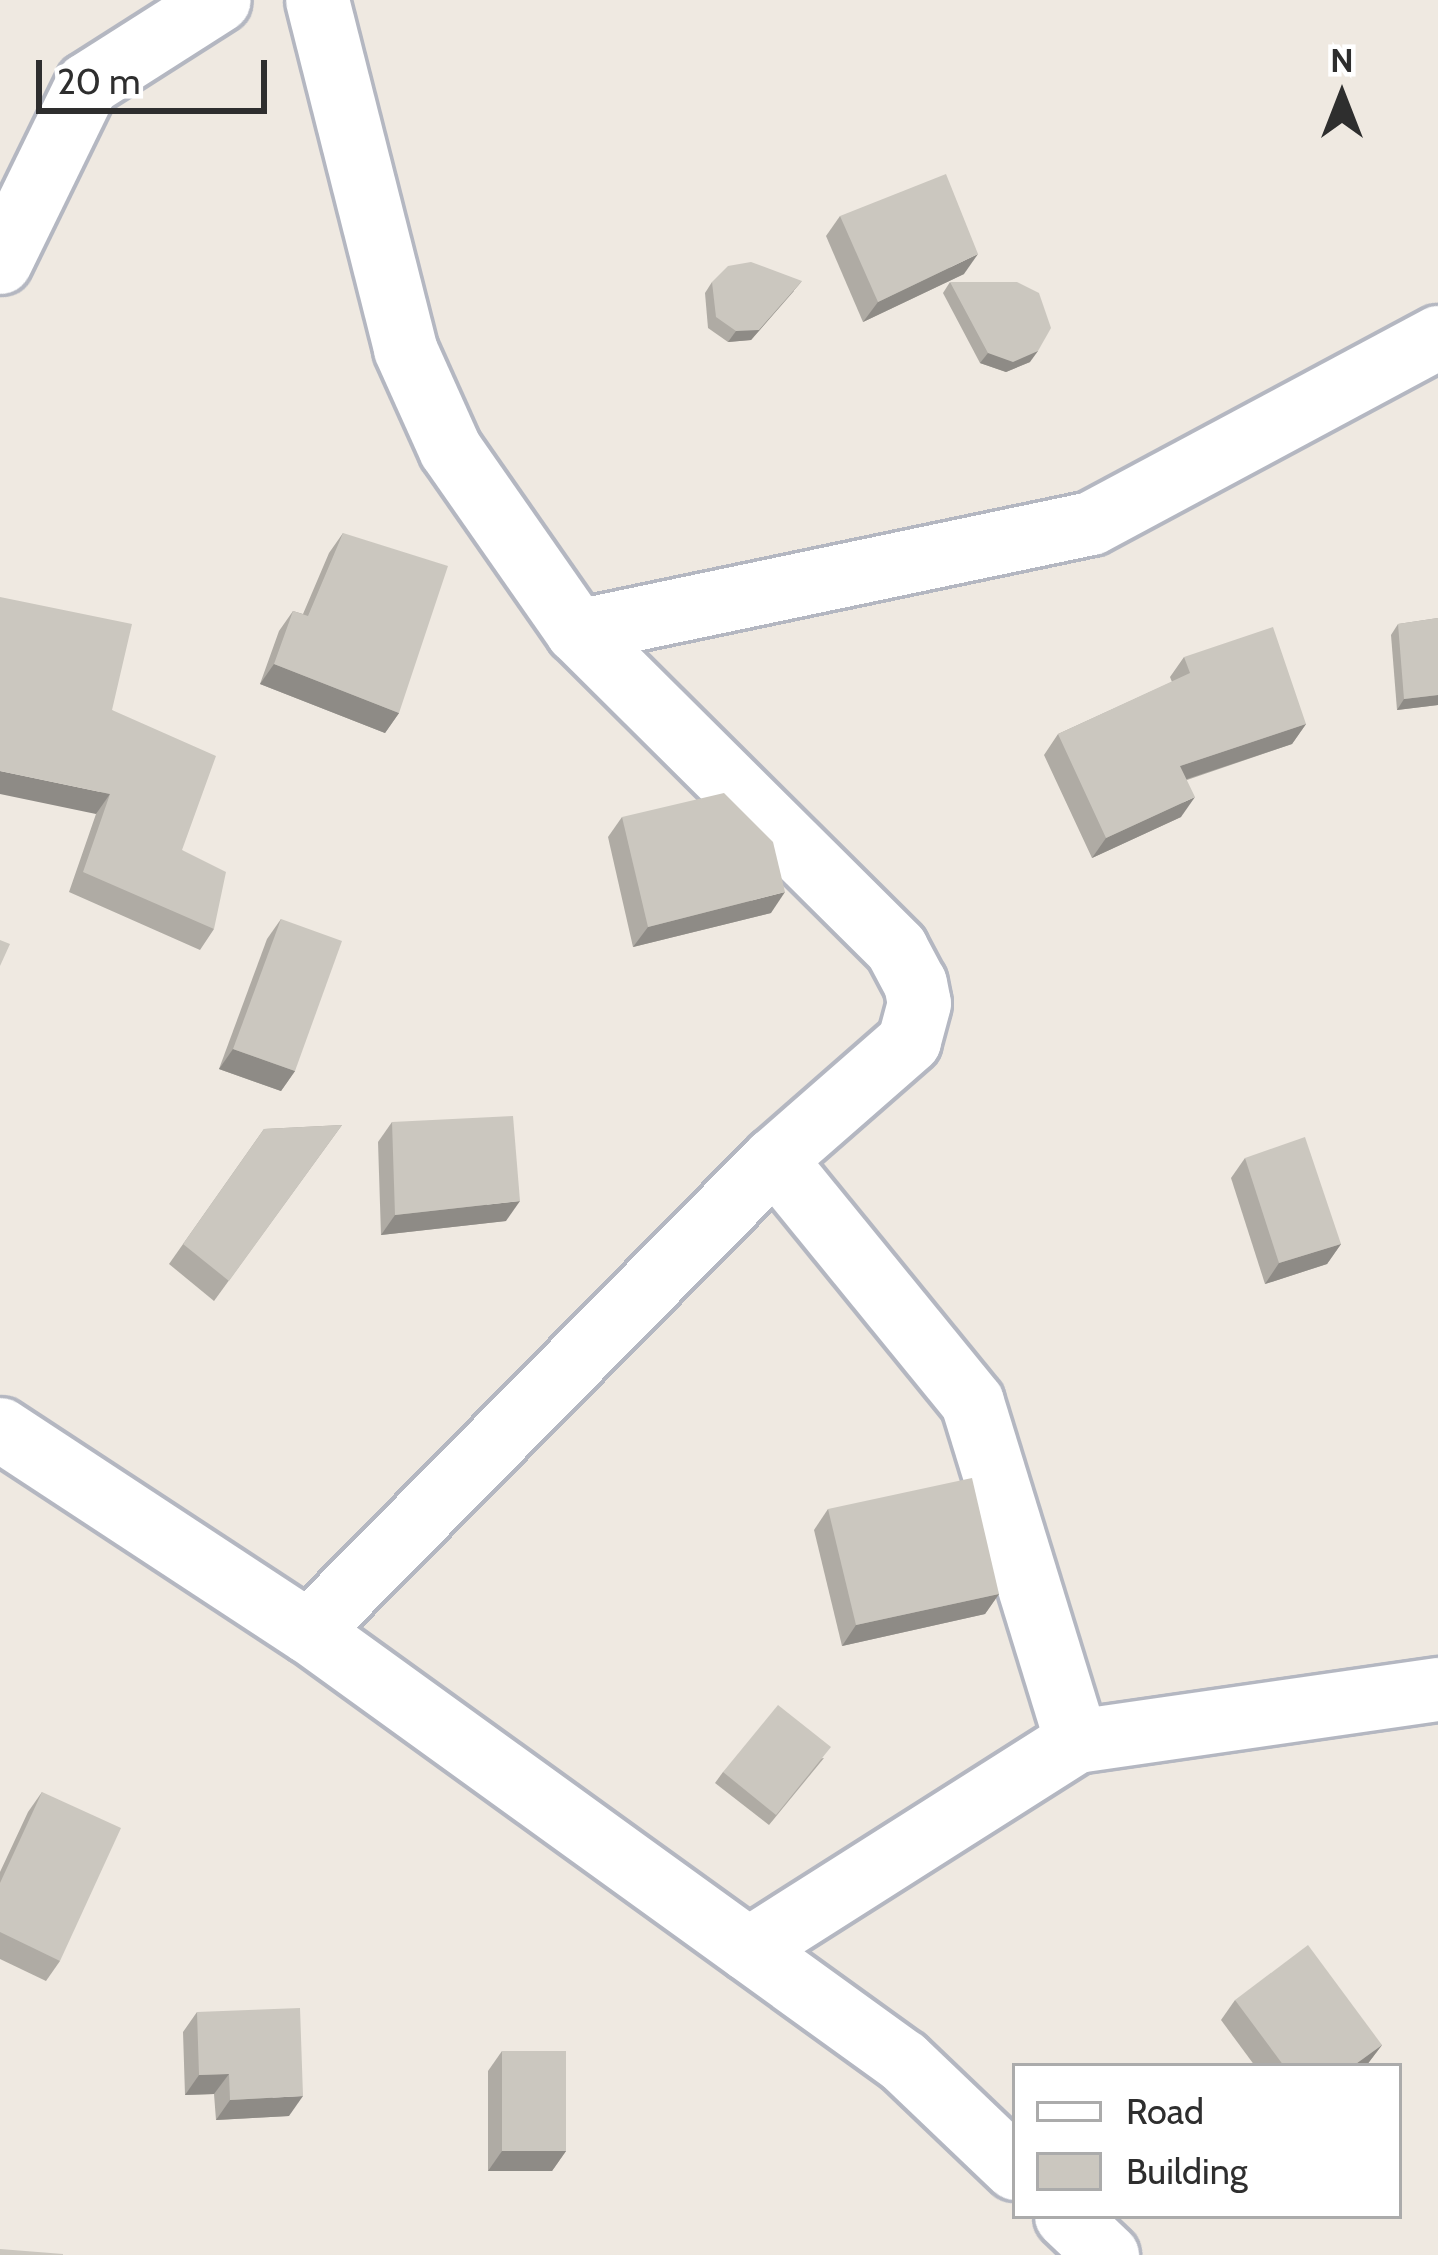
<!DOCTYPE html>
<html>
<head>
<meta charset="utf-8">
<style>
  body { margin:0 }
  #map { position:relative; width:1438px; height:2255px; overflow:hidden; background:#efe9e1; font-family:Cabin,sans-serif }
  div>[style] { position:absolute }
  .roads { filter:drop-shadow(3px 0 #b4b7c1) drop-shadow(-3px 0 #b4b7c1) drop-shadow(0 3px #b4b7c1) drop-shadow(0 -3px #b4b7c1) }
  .minor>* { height:63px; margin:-31.5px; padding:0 31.5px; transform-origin:31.5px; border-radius:31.5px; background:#fff }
  .wall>* { inset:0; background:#afaba4 }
  .shaded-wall>* { inset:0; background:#8e8b86 }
  .building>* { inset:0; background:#cbc7bf }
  span { translate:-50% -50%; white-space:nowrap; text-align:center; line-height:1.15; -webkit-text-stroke:10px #fff; paint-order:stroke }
  .legend { position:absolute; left:1012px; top:2063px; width:390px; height:156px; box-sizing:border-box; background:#fff; border:3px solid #ababab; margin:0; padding:15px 21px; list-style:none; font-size:36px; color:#2e2e2e }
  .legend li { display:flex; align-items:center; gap:24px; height:60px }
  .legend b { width:60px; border:3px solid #ababab }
  .north { position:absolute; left:1282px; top:36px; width:120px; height:120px; -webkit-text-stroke:9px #fff; paint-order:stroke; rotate:0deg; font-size:33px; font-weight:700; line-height:48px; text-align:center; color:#2e2e2e }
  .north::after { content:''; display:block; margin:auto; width:42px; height:54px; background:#2e2e2e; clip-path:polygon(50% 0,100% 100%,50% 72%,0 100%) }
  .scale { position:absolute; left:36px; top:60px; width:231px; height:54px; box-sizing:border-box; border:6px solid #2e2e2e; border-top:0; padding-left:15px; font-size:36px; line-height:42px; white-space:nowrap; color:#2e2e2e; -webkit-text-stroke:9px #fff; paint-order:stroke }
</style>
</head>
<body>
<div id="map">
  <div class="roads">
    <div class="minor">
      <div style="left:317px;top:0;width:360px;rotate:75.8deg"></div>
      <div style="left:405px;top:349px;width:110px;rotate:65.8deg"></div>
      <div style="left:450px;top:449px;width:222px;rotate:55.1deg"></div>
      <div style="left:577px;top:631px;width:450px;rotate:44.8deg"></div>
      <div style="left:896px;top:948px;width:40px;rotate:62deg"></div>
      <div style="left:915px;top:983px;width:20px;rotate:79deg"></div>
      <div style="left:919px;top:1003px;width:39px;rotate:105deg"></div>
      <div style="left:909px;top:1041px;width:179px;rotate:138.8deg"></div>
      <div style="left:774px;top:1159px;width:313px;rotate:50.8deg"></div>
      <div style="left:972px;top:1402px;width:355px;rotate:72.9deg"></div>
      <div style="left:0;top:262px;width:198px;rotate:-64deg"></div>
      <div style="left:87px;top:84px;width:156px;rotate:-32.5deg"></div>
      <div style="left:577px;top:631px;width:525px;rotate:-11.87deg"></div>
      <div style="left:1091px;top:523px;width:394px;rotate:-28.2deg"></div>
      <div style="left:0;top:1429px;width:368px;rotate:33.3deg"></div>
      <div style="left:308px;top:1631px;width:734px;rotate:35.86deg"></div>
      <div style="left:903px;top:2061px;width:155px;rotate:43.7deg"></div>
      <div style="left:308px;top:1631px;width:663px;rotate:-45.37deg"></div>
      <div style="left:748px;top:1949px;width:388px;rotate:-32.4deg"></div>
      <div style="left:1076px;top:1741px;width:366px;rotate:-8.2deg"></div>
      <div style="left:1066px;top:2216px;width:57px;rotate:43.6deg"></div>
    </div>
  </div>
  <div class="wall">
    <div style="clip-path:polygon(840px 216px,964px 274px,863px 322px,826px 236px)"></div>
    <div style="clip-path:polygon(712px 282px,794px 291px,751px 340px,728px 342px,708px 328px,705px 293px)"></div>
    <div style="clip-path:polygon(950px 282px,1030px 362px,1006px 372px,980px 363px,943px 293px)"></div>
    <div style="clip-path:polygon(343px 533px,399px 713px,385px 733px,260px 684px,279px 631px,293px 611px,303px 614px,329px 553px)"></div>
    <div style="clip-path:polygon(1438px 618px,1438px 705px,1397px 710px,1391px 635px,1398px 624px)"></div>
    <div style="clip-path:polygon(1184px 657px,1306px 724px,1292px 744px,1187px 780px,1181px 817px,1092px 858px,1044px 755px,1058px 734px,1172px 682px,1170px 677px)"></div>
    <div style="clip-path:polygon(112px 710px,182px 850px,214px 929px,200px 950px,69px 892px,96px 814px)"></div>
    <div style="clip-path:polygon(622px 817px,771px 913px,633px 947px,608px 837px)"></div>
    <div style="clip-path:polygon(281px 919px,295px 1071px,281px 1091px,219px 1069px,267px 939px)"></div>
    <div style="clip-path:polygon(392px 1122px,506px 1221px,381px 1235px,378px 1142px)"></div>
    <div style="clip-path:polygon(342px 1125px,214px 1301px,169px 1264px,264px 1129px)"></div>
    <div style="clip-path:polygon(1245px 1158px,1341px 1244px,1327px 1264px,1265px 1284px,1231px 1178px)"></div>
    <div style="clip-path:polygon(828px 1509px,999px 1594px,985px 1614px,842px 1646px,814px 1530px)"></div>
    <div style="clip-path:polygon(824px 1758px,769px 1825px,715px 1783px,723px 1772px)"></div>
    <div style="clip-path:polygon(42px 1792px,60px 1961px,46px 1981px,0 1959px,0 1872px,28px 1812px)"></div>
    <div style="clip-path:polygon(1235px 2000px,1382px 2045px,1366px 2066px,1255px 2066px,1221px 2020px)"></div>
    <div style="clip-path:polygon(197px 2012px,289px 2116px,216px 2120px,214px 2094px,185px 2095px,183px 2032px)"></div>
    <div style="clip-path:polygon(502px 2051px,566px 2151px,552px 2171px,488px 2171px,488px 2071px)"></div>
  </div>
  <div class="shaded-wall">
    <div style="clip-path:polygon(978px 254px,964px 274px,863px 322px,878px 302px)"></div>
    <div style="clip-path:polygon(802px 281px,751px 340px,728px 342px,736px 331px)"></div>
    <div style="clip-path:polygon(1038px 351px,1030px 362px,1006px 372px,980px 363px,988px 353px)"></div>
    <div style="clip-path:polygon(274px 664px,399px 713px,385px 733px,260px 684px)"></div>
    <div style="clip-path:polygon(1438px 695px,1438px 705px,1397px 710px,1404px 699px)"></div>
    <div style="clip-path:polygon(1306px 724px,1292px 744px,1166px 786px,1180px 766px)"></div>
    <div style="clip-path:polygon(0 771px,110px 794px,96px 814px,0 794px)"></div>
    <div style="clip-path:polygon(1195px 797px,1181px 817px,1092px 858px,1106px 838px)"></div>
    <div style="clip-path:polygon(785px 892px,771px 913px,633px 947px,648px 927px)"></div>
    <div style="clip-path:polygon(233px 1049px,295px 1071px,281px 1091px,219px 1069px)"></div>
    <div style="clip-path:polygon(520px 1201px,506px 1221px,381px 1235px,395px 1215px)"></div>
    <div style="clip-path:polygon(1341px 1244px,1327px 1264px,1265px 1284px,1279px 1263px)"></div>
    <div style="clip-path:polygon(999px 1594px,985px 1614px,842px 1646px,856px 1625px)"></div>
    <div style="clip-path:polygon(1382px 2045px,1366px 2066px,1353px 2066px)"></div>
    <div style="clip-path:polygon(229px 2074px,214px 2094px,185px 2095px,199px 2075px)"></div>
    <div style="clip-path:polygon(303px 2096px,289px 2116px,216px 2120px,230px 2100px)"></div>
    <div style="clip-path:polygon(502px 2151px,566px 2151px,552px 2171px,488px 2171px)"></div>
  </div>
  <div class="building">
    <div style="clip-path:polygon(946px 174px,978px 254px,878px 302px,840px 216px)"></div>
    <div style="clip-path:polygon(751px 262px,802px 281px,759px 330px,736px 331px,716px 317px,712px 282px,728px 266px)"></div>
    <div style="clip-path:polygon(950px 282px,1017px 282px,1039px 293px,1051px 328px,1038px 351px,1013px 362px,988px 353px)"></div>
    <div style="clip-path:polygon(343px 533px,448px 566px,399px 713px,274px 664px,293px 611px,308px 616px)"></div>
    <div style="clip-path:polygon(0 597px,132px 624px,112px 710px,216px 756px,182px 850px,226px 872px,214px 929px,83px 872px,110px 794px,0 771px)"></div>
    <div style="clip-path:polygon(1438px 618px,1438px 695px,1404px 699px,1398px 624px)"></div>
    <div style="clip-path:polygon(1273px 627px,1306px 724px,1180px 766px,1195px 797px,1106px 838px,1058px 734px,1190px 673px,1184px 657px)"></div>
    <div style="clip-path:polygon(724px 793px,773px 842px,785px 892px,648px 927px,622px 817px)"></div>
    <div style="clip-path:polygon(281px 919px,342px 941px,295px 1071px,233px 1049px)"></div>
    <div style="clip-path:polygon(0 940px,10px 944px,0 966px)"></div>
    <div style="clip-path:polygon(513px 1116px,520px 1201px,395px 1215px,392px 1122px)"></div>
    <div style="clip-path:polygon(342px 1125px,229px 1281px,183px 1244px,264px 1129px)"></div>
    <div style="clip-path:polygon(1305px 1137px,1341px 1244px,1279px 1263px,1245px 1158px)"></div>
    <div style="clip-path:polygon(972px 1478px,999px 1594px,856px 1625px,828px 1509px)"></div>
    <div style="clip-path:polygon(778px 1705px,831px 1747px,776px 1815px,723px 1772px)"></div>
    <div style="clip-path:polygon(42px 1792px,121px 1828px,60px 1961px,0 1932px,0 1883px)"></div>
    <div style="clip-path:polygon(1308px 1945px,1382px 2045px,1353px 2066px,1284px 2066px,1235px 2000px)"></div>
    <div style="clip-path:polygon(300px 2008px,303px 2096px,230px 2100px,229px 2074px,199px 2075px,197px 2012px)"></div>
    <div style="clip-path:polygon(502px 2051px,566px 2051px,566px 2151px,502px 2151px)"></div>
    <div style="clip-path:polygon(0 2249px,63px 2254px,63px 2255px,0 2255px)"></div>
  </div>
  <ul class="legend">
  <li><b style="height:15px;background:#fff"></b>Road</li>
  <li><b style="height:33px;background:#cbc7bf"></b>Building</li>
  </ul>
  <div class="north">N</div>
  <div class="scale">20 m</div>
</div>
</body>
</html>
